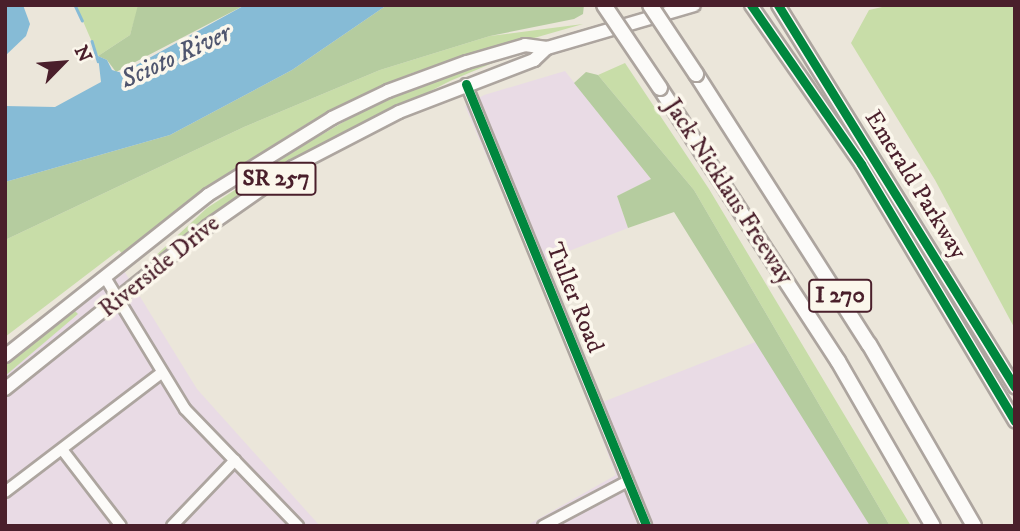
<!DOCTYPE html>
<html>
<head>
<meta charset="utf-8">
<style>
  body { margin:0 }
  #map { position:relative; width:1020px; height:531px; overflow:hidden; background:#ebe6da; font-family:"IM FELL DW Pica",serif }
  div>[style] { position:absolute }
  .built>* { inset:0; background:#e9dbe5 }
  .green>* { inset:0; background:#c8dda8 }
  .forest>* { inset:0; background:#b5cc9f }
  .water>* { inset:0; background:#86bbd6 }
  .stream>* { height:2.5px; margin:-1.25px; padding:0 1.25px; transform-origin:1.25px; border-radius:1.25px; background:#86bbd6 }
  .roads { filter:drop-shadow(2px 0 #ada59f) drop-shadow(-2px 0 #ada59f) drop-shadow(0 2px #ada59f) drop-shadow(0 -2px #ada59f) }
  .minor>* { height:10px; margin:-5px; padding:0 5px; transform-origin:5px; border-radius:5px; background:#fcfbf9 }
  .major>* { height:12px; margin:-6px; padding:0 6px; transform-origin:6px; border-radius:6px; background:#fcfbf9 }
  .highway>* { height:14px; margin:-7px; padding:0 7px; transform-origin:7px; border-radius:7px; background:#fcfbf9 }
  .bridges { filter:drop-shadow(2px 0 #ada59f) drop-shadow(-2px 0 #ada59f) drop-shadow(0 2px #ada59f) drop-shadow(0 -2px #ada59f) }
  .highway-bridge>* { height:14px; margin:-7px; padding:0 7px; transform-origin:7px; border-radius:7px; background:#fcfbf9 }
  .cycleway>* { height:9px; margin:-4.5px; padding:0 4.5px; transform-origin:4.5px; border-radius:4.5px; background:#00873e }
  span { translate:-50% -50%; white-space:nowrap; text-align:center; line-height:1.15; -webkit-text-stroke:7px #fbf7ec; paint-order:stroke }
  .shield-label span { padding:2px 5px; background:#fbf7ec; border:2px solid; border-radius:5px; -webkit-text-stroke-width:0 }
  .shield-label { font-size:23px; color:#4a1f2b; font-weight:700 }
  .street-label { font-size:24px; color:#4a1f2b }
  .water-label { font-size:26px; color:#50566f; font-style:italic }
  .frame { position:absolute; inset:0; border:7px solid #4a1f2b; pointer-events:none }
  .north { position:absolute; left:28px; top:28px; width:70px; height:70px; -webkit-text-stroke:5px #fbf7ec; paint-order:stroke; rotate:65deg; font-size:19px; font-weight:700; line-height:28px; text-align:center; color:#4a1f2b }
  .north::after { content:''; display:block; margin:auto; width:24px; height:32px; background:#4a1f2b; clip-path:polygon(50% 0,100% 100%,50% 72%,0 100%) }
</style>
</head>
<body>
<div id="map">
  <div class="built">
    <div style="clip-path:polygon(565px 71px,651px 179px,617px 196px,628px 228px,533px 265px,465px 106px,484px 95px)"></div>
    <div style="clip-path:polygon(118px 261px,197px 389px,320px 526px,5px 526px,5px 349px)"></div>
    <div style="clip-path:polygon(758px 341px,870px 526px,526px 526px,616px 475px,590px 407px)"></div>
  </div>
  <div class="green">
    <div style="clip-path:polygon(76px 5px,138px 5px,138px 8px,130px 35px,98px 56px)"></div>
    <div style="clip-path:polygon(891px 5px,1015px 5px,1015px 329px,935px 180px,851px 43px,869px 10px)"></div>
    <div style="clip-path:polygon(583px 24px,412px 73px,313px 120px,227px 174px,124px 256px,119px 250px,5px 337px,5px 240px,244px 127px,380px 70px,490px 36px)"></div>
    <div style="clip-path:polygon(507px 57px,450px 81px,311px 152px,224px 207px,153px 264px,150px 261px,207px 208px,304px 145px,383px 99px)"></div>
    <div style="clip-path:polygon(625px 63px,709px 189px,911px 526px,890px 526px,694px 190px,598px 75px)"></div>
    <div style="clip-path:polygon(75px 311px,78px 314px,5px 376px,5px 363px)"></div>
  </div>
  <div class="forest">
    <div style="clip-path:polygon(138px 5px,245px 5px,116px 72px,107px 60px,98px 56px,130px 35px)"></div>
    <div style="clip-path:polygon(387px 5px,584px 5px,583px 14px,574px 19px,490px 36px,380px 70px,244px 127px,5px 240px,5px 182px,170px 135px,292px 70px)"></div>
    <div style="clip-path:polygon(586px 72px,598px 75px,694px 190px,890px 526px,870px 526px,674px 212px,628px 228px,617px 196px,651px 179px,574px 83px)"></div>
  </div>
  <div class="water">
    <div style="clip-path:polygon(5px 5px,23px 5px,30px 24px,26px 36px,5px 56px)"></div>
    <div style="clip-path:polygon(245px 5px,387px 5px,292px 70px,170px 135px,5px 182px,5px 106px,55px 107px,101px 82px,98px 56px,107px 60px,112px 70px,122px 73px)"></div>
  </div>
  <div class="stream">
    <div style="left:75px;top:5px;width:17px;rotate:65deg"></div>
    <div style="left:996px;top:5px;width:10px"></div>
    <div style="left:92px;top:41px;width:21px;rotate:73deg"></div>
  </div>
  <div class="roads">
    <div class="minor">
      <div style="left:466px;top:84px;width:477px;rotate:67.8deg"></div>
      <div style="left:106px;top:279px;width:152px;rotate:58.7deg"></div>
      <div style="left:185px;top:409px;width:163px;rotate:46deg"></div>
      <div style="left:64px;top:452px;width:93px;rotate:52.4deg"></div>
      <div style="left:5px;top:492px;width:196px;rotate:-37.3deg"></div>
      <div style="left:172px;top:526px;width:91px;rotate:-46.3deg"></div>
      <div style="left:543px;top:526px;width:96px;rotate:-27.9deg"></div>
    </div>
    <div class="major">
      <div style="left:751px;top:5px;width:193px;rotate:55.3deg"></div>
      <div style="left:861px;top:164px;width:300px;rotate:59.1deg"></div>
      <div style="left:778px;top:5px;width:450px;rotate:58.2deg"></div>
      <div style="left:5px;top:356px;width:259px;rotate:-38.4deg"></div>
      <div style="left:208px;top:195px;width:146px;rotate:-31.8deg"></div>
      <div style="left:332px;top:118px;width:62px;rotate:-25.7deg"></div>
      <div style="left:388px;top:91px;width:84px;rotate:-20.2deg"></div>
      <div style="left:467px;top:62px;width:60px;rotate:-16.3deg"></div>
      <div style="left:525px;top:45px;width:22px;rotate:8deg"></div>
      <div style="left:547px;top:48px;width:153px;rotate:-16.3deg"></div>
      <div style="left:5px;top:389px;width:259px;rotate:-38.7deg"></div>
      <div style="left:207px;top:227px;width:105px;rotate:-34.9deg"></div>
      <div style="left:293px;top:167px;width:119px;rotate:-27.4deg"></div>
      <div style="left:399px;top:112px;width:145px;rotate:-21.1deg"></div>
      <div style="left:534px;top:60px;width:18px;rotate:-43deg"></div>
    </div>
    <div class="highway">
      <div style="left:696px;top:74px;width:321px;rotate:57.4deg"></div>
      <div style="left:869px;top:344px;width:210px;rotate:60deg"></div>
      <div style="left:660px;top:88px;width:326px;rotate:56.9deg"></div>
      <div style="left:838px;top:361px;width:190px;rotate:60.1deg"></div>
    </div>
  </div>
  <div class="bridges">
    <div class="highway-bridge">
      <div style="left:604px;top:5px;width:100px;rotate:56deg"></div>
      <div style="left:650px;top:5px;width:83px;rotate:56.3deg"></div>
    </div>
  </div>
  <div class="cycleway">
    <div style="left:751px;top:5px;width:193px;rotate:55.3deg"></div>
    <div style="left:861px;top:164px;width:300px;rotate:59.1deg"></div>
    <div style="left:778px;top:5px;width:450px;rotate:58.2deg"></div>
    <div style="left:466px;top:84px;width:477px;rotate:67.8deg"></div>
  </div>
  <div class="shield-label">
    <span style="left:276px;top:179px">SR 257</span>
    <span style="left:840px;top:296px">I 270</span>
  </div>
  <div class="street-label">
    <span style="left:915px;top:185px;rotate:58deg">Emerald Parkway</span>
    <span style="left:728px;top:192px;rotate:57deg">Jack Nicklaus Freeway</span>
    <span style="left:160px;top:267px;rotate:-39deg">Riverside Drive</span>
    <span style="left:574px;top:298px;rotate:68deg">Tuller Road</span>
  </div>
  <div class="water-label">
    <span style="left:176px;top:57px;rotate:-25deg">Scioto River</span>
  </div>
  <div class="frame"></div>
  <div class="north">N</div>
</div>
</body>
</html>
